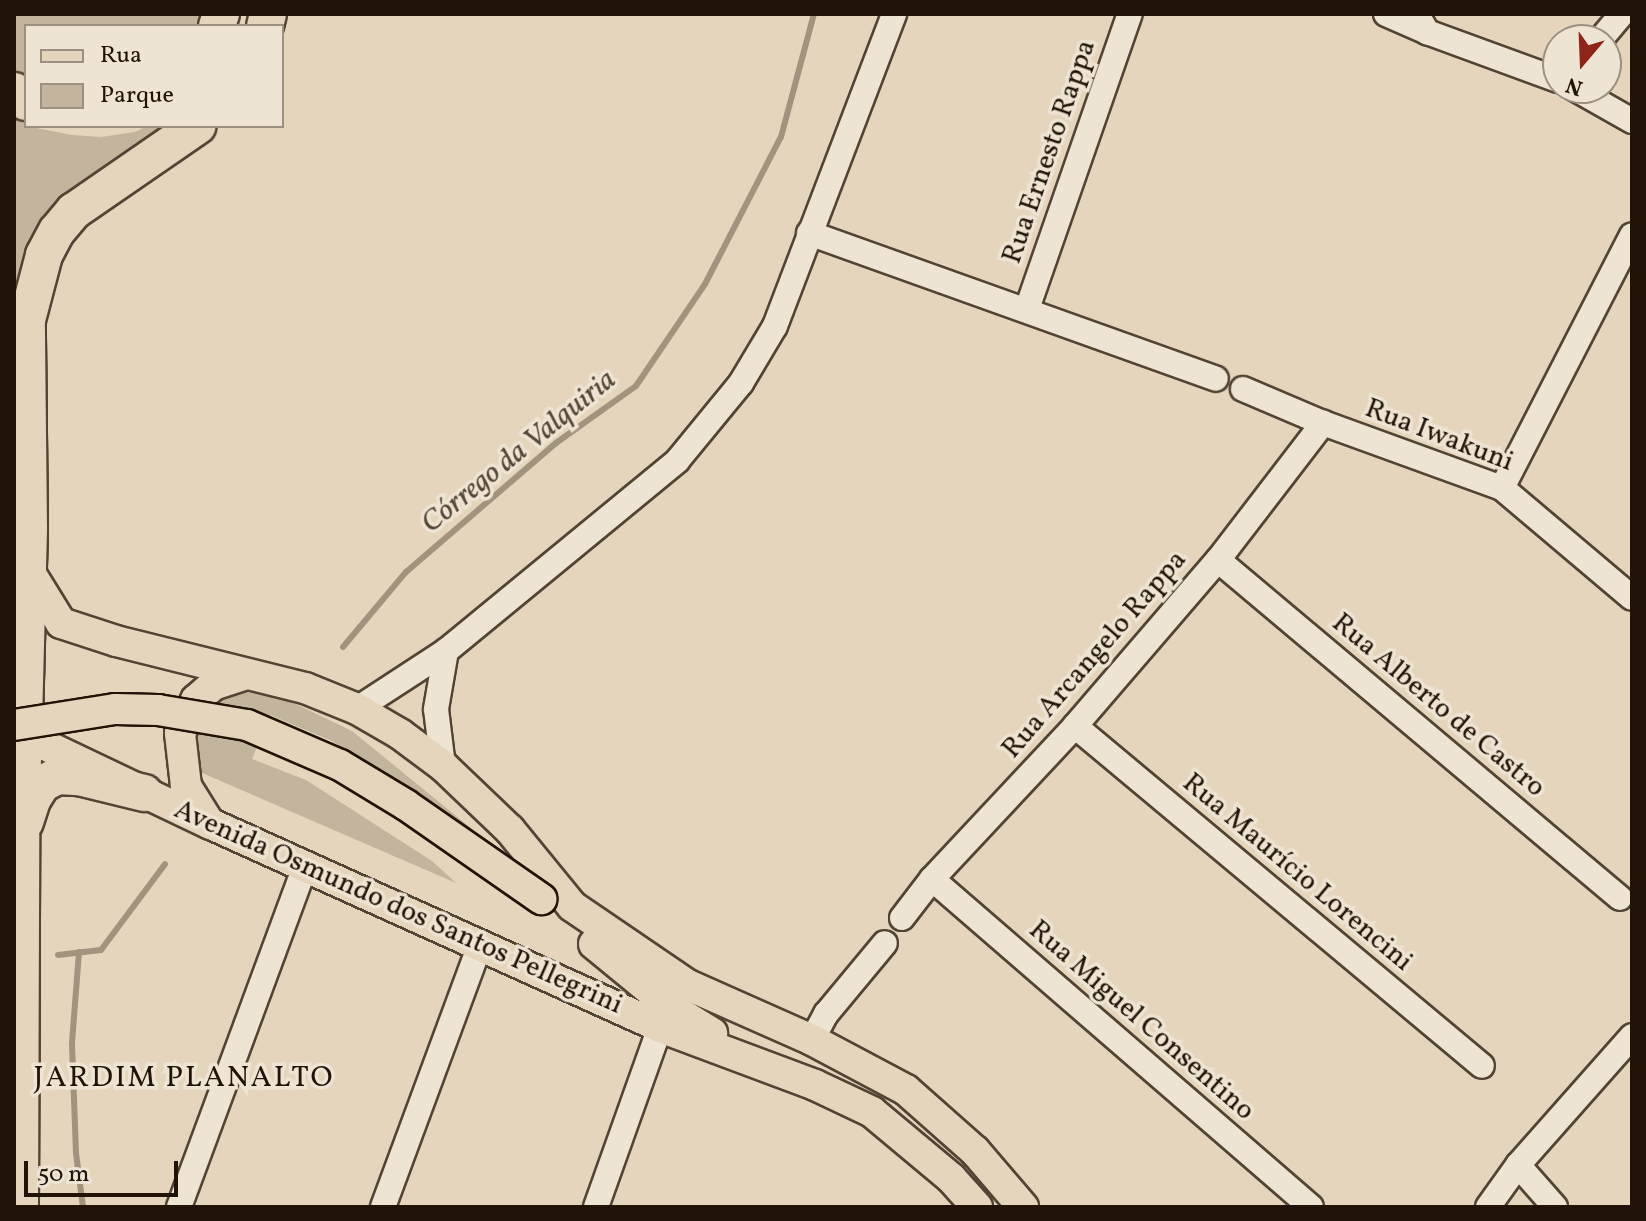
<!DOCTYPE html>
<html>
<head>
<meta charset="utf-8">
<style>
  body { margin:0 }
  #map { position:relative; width:1646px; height:1221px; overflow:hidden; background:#e4d5bc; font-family:Vollkorn,serif }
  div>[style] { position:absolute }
  .green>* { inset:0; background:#c3b49d }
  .stream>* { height:6px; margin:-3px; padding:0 3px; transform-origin:3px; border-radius:3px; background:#a2937e }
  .roads { filter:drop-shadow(2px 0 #524434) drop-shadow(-2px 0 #524434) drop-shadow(0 2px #524434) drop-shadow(0 -2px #524434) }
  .minor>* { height:24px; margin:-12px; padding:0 12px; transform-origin:12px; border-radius:12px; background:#ede4d3 }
  .major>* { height:30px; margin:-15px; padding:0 15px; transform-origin:15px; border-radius:15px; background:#e4d5bc }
  .highway>* { height:36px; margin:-18px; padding:0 18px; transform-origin:18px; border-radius:18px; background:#e4d5bc }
  .bridges { filter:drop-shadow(2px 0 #211307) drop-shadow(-2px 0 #211307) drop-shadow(0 2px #211307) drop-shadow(0 -2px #211307) }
  .major-bridge>* { height:30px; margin:-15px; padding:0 15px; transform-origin:15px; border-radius:15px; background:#e4d5bc }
  span { translate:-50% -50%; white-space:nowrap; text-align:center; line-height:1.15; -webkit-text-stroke:7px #ede4d3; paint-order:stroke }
  .street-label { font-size:28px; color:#211307 }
  .water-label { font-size:30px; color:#554637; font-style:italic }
  .neighbourhood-label { font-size:30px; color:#211307; letter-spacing:2px }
  .frame { position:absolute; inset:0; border:16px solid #211307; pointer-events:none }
  .legend { position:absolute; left:24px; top:24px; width:260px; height:104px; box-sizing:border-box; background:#ede4d3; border:2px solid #9b9081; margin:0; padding:10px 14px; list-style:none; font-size:24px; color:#211307 }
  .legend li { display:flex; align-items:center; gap:16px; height:40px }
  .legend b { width:40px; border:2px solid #9b9081 }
  .north { position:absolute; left:1542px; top:24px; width:80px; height:80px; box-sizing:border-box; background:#ede4d3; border:2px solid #9b9081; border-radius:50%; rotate:199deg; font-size:22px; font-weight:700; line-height:32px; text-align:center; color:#211307 }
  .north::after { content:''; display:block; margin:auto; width:28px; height:36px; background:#8f2418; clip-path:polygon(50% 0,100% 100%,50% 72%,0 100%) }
  .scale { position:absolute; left:24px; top:1161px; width:154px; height:36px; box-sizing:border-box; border:4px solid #211307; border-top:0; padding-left:10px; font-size:24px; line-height:28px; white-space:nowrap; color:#211307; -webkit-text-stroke:6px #ede4d3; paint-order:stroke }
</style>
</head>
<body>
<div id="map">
  <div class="green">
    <div style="clip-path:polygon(14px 14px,210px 14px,207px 26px,26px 26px,26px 89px,14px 78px)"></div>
    <div style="clip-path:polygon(14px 112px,26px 120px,26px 126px,72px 135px,101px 137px,135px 132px,147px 126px,175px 126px,73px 198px,14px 448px)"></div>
    <div style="clip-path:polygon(228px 688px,277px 695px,352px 731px,493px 846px,332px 741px,270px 715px,252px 759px,306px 780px,432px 861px,456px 883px,200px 772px,194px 752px,197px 725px,211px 701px)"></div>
  </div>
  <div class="stream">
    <div style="left:343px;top:647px;width:98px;rotate:-50deg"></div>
    <div style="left:406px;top:572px;width:198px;rotate:-40.7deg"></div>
    <div style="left:556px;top:443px;width:98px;rotate:-35.5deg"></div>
    <div style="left:636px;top:386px;width:123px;rotate:-55.9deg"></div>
    <div style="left:705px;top:284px;width:165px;rotate:-62.7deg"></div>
    <div style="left:781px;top:137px;width:127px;rotate:-75deg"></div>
    <div style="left:79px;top:952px;width:92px;rotate:94.4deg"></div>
    <div style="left:72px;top:1044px;width:109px;rotate:87.9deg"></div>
    <div style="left:76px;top:1153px;width:54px;rotate:82.6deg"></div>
    <div style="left:58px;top:955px;width:43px;rotate:-6.6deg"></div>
    <div style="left:101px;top:950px;width:107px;rotate:-53.3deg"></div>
  </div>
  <div class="roads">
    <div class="minor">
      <div style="left:1386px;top:14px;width:45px;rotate:23.7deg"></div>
      <div style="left:1417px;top:14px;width:21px;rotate:61deg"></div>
      <div style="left:1427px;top:32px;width:140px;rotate:20.1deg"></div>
      <div style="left:1600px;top:40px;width:34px;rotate:-50deg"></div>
      <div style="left:1574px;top:88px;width:67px;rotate:29.6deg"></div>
      <div style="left:809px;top:233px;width:432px;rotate:19.7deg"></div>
      <div style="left:1027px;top:309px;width:312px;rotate:-70.8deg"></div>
      <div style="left:1243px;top:389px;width:87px;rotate:23deg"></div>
      <div style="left:1323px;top:423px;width:190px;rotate:20deg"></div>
      <div style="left:1502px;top:488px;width:170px;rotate:40.2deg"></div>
      <div style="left:1502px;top:488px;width:284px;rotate:-62.8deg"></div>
      <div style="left:1218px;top:560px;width:525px;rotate:40.06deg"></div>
      <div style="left:357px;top:709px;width:106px;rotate:-33.1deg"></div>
      <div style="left:446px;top:651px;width:299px;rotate:-39.4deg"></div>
      <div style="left:677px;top:461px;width:101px;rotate:-50.6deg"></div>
      <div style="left:741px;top:383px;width:66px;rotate:-59.2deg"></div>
      <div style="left:775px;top:326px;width:334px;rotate:-69.1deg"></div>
      <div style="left:1075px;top:726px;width:530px;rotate:39.87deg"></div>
      <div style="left:443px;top:766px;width:57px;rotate:-97deg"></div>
      <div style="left:436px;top:709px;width:59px;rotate:-80.2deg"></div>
      <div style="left:932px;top:879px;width:501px;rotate:40.87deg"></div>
      <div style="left:902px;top:918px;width:49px;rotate:-52.4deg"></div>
      <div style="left:932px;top:879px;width:209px;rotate:-46.9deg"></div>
      <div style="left:1075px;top:726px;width:219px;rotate:-49.3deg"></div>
      <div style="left:1218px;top:560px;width:173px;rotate:-52.5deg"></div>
      <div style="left:812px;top:1040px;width:30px;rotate:-62deg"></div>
      <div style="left:826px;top:1014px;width:92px;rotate:-50.3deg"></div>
      <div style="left:1518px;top:1165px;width:56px;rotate:48.6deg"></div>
      <div style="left:179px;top:1207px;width:363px;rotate:-69.7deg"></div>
      <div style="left:383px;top:1207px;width:279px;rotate:-69.7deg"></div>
      <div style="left:596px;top:1207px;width:191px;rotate:-70.4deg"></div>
      <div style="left:1488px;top:1207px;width:52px;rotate:-54.5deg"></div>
      <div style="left:1518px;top:1165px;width:172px;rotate:-48.5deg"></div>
    </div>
    <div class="major">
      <div style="left:29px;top:571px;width:61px;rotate:58.4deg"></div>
      <div style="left:61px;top:623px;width:58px;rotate:18.1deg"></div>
      <div style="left:116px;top:641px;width:195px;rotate:14deg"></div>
      <div style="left:305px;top:688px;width:56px;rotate:22deg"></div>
      <div style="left:357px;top:709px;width:50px;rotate:30.2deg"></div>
      <div style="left:400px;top:734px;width:54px;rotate:36.7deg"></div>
      <div style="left:443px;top:766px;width:93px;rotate:43.7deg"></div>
      <div style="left:510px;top:830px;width:98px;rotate:50.8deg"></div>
      <div style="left:572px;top:906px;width:140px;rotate:34.3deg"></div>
      <div style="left:688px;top:985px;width:136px;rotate:23.9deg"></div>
      <div style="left:812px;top:1040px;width:106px;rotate:28deg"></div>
      <div style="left:906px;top:1090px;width:92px;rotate:41.5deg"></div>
      <div style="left:975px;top:1151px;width:74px;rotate:49.4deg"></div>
      <div style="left:24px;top:735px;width:207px;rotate:25.5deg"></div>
      <div style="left:211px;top:824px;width:493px;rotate:24.3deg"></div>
      <div style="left:660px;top:1027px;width:165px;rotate:20.5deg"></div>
      <div style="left:815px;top:1085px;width:63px;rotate:25.3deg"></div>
      <div style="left:872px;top:1112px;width:103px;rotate:39.9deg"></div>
      <div style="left:951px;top:1178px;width:39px;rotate:48deg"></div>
      <div style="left:209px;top:823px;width:44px;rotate:-121.9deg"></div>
      <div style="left:186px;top:786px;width:53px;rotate:-96.5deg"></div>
      <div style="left:180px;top:733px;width:37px;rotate:-64deg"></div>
      <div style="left:196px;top:700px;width:23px;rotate:-41deg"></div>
      <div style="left:213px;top:685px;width:33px;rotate:-18deg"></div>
      <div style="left:594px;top:944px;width:102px;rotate:39.4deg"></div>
      <div style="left:673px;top:1009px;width:46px;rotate:31.6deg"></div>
    </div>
    <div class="highway">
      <div style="left:217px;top:26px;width:13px;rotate:-72deg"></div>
      <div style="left:265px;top:26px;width:12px;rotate:-76deg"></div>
      <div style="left:14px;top:91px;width:16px;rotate:43deg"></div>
      <div style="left:25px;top:822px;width:23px;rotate:-72deg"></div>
      <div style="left:32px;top:800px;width:19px;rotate:-58deg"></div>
      <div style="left:42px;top:784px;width:17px;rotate:-28deg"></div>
      <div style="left:57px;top:776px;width:22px;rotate:3deg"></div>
      <div style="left:79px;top:777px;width:67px;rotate:13.8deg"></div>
      <div style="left:20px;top:1207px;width:372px;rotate:-89.8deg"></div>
      <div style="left:21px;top:835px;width:307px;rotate:-88.5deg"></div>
      <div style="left:29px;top:528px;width:208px;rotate:-90.6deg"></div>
      <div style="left:27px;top:320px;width:67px;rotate:-75.3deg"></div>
      <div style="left:44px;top:255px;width:27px;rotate:-62deg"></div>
      <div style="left:57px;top:231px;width:26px;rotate:-50deg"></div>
      <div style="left:74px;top:211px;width:150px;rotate:-34.6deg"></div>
    </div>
  </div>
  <div class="bridges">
    <div class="major-bridge">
      <div style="left:14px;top:725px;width:102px;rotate:-9deg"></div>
      <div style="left:115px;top:709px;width:43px;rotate:1.3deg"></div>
      <div style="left:158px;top:710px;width:90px;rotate:9.6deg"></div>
      <div style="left:247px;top:725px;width:101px;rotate:23.3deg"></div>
      <div style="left:340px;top:765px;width:77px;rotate:31.2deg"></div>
      <div style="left:406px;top:805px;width:165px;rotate:34.8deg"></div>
    </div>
  </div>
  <div class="street-label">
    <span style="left:1050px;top:152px;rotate:-71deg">Rua Ernesto Rappa</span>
    <span style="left:1439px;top:436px;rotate:21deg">Rua Iwakuni</span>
    <span style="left:1095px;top:655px;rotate:-49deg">Rua Arcangelo Rappa</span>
    <span style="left:1438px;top:706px;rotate:40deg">Rua Alberto de Castro</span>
    <span style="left:1297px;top:873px;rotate:40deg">Rua Maurício Lorencini</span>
    <span style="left:398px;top:908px;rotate:24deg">Avenida Osmundo dos Santos Pellegrini</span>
    <span style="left:1141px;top:1021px;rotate:41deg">Rua Miguel Consentino</span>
  </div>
  <div class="water-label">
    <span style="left:519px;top:452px;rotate:-39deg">Córrego da Valquiria</span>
  </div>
  <div class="neighbourhood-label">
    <span style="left:184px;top:1078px">JARDIM PLANALTO</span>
  </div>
  <div class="frame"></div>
  <ul class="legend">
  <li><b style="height:10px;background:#e4d5bc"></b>Rua</li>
  <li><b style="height:22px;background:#c3b49d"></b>Parque</li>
  </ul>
  <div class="north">N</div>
  <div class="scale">50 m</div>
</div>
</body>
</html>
